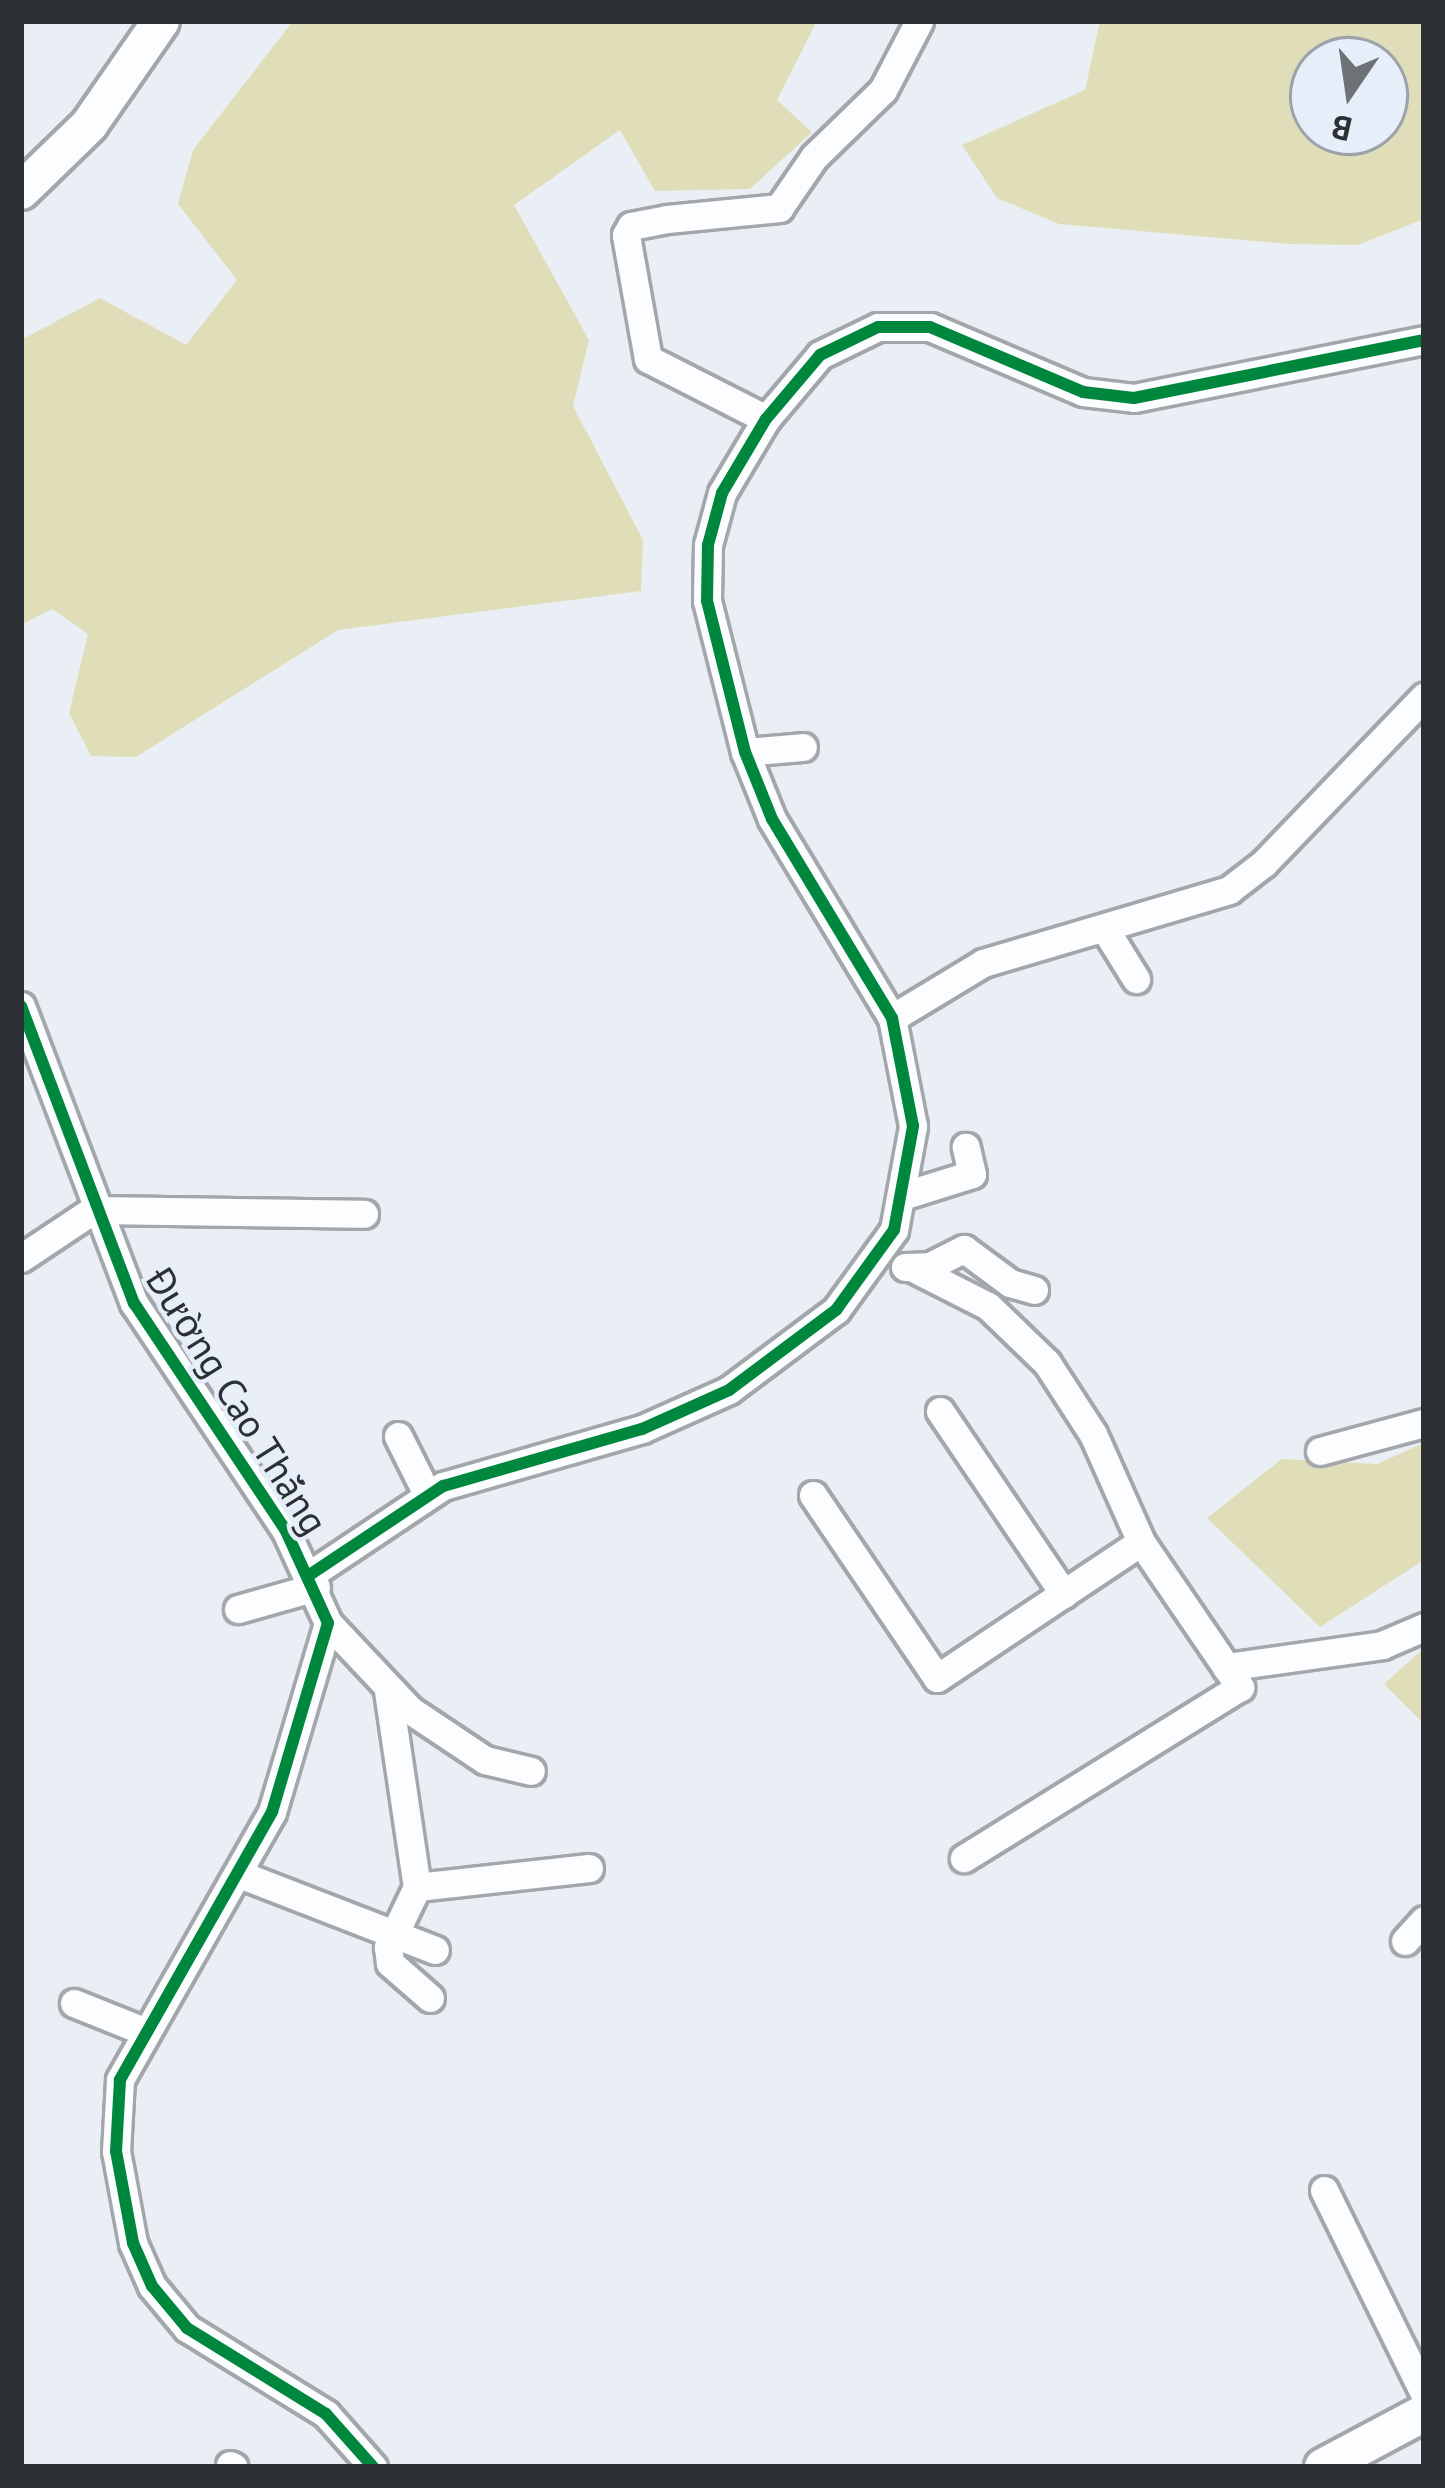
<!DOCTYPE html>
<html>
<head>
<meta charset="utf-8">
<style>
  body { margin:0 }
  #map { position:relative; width:1445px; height:2488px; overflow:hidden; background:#eaeff5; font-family:"PT Sans",sans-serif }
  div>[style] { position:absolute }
  .green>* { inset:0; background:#e0deb8 }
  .roads { filter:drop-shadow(3px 0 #a3a7ab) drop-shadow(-3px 0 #a3a7ab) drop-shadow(0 3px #a3a7ab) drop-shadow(0 -3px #a3a7ab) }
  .minor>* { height:27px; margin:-13.5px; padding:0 13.5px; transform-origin:13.5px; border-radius:13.5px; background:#fcfdfe }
  .major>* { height:36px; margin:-18px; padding:0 18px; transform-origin:18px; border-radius:18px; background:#fcfdfe }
  .cycleway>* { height:12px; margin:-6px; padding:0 6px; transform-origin:6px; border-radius:6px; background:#00873e }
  span { translate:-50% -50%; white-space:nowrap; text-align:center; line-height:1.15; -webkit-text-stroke:9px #e6eef9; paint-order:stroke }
  .street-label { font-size:39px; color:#2c2f33 }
  .frame { position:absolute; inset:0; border:24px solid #2c2f33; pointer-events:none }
  .north { position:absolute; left:1289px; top:36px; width:120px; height:120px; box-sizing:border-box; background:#e6eef9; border:3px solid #9ca2aa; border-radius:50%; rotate:193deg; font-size:33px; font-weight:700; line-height:48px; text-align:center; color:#2c2f33 }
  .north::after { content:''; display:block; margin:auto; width:42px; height:54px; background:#6e7277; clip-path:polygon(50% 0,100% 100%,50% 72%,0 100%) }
</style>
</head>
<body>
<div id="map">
  <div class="green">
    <div style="clip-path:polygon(293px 21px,817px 21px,777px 100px,812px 132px,750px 189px,655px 191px,620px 130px,514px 205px,589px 340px,573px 406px,643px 540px,641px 591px,338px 630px,136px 757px,91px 756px,69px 713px,88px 634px,52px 609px,21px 625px,21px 340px,100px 298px,186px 345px,237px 280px,178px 204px,193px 150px)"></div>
    <div style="clip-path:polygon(evenodd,1100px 21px,1424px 21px,1424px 219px,1358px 245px,1289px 244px,1059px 224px,997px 198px,962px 145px,1085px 90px,1100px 21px,1313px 60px,1385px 60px,1385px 132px,1313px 132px,1313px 60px)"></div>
    <div style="clip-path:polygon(1424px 1443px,1424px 1560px,1320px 1627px,1207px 1518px,1282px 1459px,1377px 1464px)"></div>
    <div style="clip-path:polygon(1424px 1648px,1424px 1724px,1384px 1684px)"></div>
  </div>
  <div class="roads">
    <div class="minor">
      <div style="left:766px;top:419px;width:132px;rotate:-153deg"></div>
      <div style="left:648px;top:359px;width:126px;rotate:-100.1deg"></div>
      <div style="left:626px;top:235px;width:10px;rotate:-61deg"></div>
      <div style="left:631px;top:226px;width:37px;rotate:-11deg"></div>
      <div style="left:667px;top:219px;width:113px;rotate:-5.6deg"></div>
      <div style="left:779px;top:208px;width:62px;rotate:-55.5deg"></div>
      <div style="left:814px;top:157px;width:96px;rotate:-44.2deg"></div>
      <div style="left:883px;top:90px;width:78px;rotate:-62.4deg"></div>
      <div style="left:745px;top:752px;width:58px;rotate:-4.9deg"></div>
      <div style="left:1105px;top:929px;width:59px;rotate:58.2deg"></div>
      <div style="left:21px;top:1006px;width:318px;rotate:69.2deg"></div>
      <div style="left:134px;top:1303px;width:272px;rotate:56.3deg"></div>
      <div style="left:285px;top:1529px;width:103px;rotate:65.4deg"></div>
      <div style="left:328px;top:1623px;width:197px;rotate:106.5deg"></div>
      <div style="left:272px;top:1812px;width:308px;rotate:119.6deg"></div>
      <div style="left:120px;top:2080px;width:71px;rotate:93.2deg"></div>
      <div style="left:116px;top:2151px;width:94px;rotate:79.5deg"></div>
      <div style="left:133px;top:2243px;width:47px;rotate:66.2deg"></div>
      <div style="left:152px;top:2286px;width:55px;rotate:50.2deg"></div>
      <div style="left:187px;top:2328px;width:163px;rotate:31.7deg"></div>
      <div style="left:326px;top:2414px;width:71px;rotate:48.4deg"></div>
      <div style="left:892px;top:1018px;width:106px;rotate:-31.1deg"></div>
      <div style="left:983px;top:963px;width:257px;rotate:-16.5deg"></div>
      <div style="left:1229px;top:890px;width:44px;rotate:-37.6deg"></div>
      <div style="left:1264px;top:863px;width:231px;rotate:-46.1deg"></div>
      <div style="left:905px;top:1195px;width:70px;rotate:-17.4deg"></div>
      <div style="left:972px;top:1174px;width:28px;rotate:-103deg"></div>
      <div style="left:21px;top:1258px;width:87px;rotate:-33.7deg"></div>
      <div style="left:93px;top:1210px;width:271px;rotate:0.8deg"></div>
      <div style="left:905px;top:1267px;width:25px;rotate:-2deg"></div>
      <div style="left:930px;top:1266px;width:38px;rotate:-27deg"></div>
      <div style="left:964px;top:1249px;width:57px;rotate:36.5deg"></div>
      <div style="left:1010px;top:1283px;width:25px;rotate:16deg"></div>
      <div style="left:913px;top:1268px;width:84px;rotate:26.9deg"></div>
      <div style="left:988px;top:1306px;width:82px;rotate:44deg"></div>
      <div style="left:1047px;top:1363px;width:85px;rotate:57.1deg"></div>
      <div style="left:1093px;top:1434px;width:118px;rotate:66deg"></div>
      <div style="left:1141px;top:1542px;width:176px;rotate:55.7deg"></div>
      <div style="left:1240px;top:1687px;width:325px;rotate:148.2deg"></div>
      <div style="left:940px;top:1411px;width:221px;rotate:55.9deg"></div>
      <div style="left:398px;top:1436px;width:65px;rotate:63.4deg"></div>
      <div style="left:1320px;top:1451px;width:108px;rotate:-15.1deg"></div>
      <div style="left:813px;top:1495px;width:221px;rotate:55.9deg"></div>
      <div style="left:937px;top:1678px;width:245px;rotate:-33.7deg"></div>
      <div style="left:311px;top:1574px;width:159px;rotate:-33.7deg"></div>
      <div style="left:443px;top:1486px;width:207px;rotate:-16deg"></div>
      <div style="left:642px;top:1429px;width:95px;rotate:-24.1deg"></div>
      <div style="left:729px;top:1390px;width:134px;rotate:-36.8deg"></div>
      <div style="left:836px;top:1310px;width:99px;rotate:-54.1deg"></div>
      <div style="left:894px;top:1230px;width:106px;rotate:-79.6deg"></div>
      <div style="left:913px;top:1126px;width:110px;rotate:-101deg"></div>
      <div style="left:892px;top:1018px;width:232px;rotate:-121.1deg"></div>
      <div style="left:772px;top:819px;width:72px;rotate:-111.9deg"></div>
      <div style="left:745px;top:752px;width:156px;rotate:-104.1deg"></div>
      <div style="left:707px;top:601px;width:56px;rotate:-89deg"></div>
      <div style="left:708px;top:545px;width:54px;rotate:-74.9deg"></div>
      <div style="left:722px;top:493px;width:86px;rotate:-59.3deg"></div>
      <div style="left:766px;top:419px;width:84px;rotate:-49.8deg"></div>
      <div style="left:820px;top:355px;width:64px;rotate:-25.8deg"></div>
      <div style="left:878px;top:327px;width:52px"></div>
      <div style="left:930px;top:327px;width:166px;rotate:23deg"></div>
      <div style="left:1083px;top:392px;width:51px;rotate:6.7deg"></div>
      <div style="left:1134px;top:398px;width:296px;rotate:-11.3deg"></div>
      <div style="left:238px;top:1609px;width:81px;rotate:-15.8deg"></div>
      <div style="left:328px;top:1623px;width:120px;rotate:46.7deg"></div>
      <div style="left:410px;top:1710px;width:90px;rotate:33.7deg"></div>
      <div style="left:485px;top:1760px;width:47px;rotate:13.4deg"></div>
      <div style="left:1226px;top:1667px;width:158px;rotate:-8deg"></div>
      <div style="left:1382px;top:1645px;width:46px;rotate:-23.2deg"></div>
      <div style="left:388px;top:1691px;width:198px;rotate:81.6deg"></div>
      <div style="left:417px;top:1887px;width:173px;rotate:-6.3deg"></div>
      <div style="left:239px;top:1874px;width:210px;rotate:21.2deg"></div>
      <div style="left:417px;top:1887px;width:67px;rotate:115.8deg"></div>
      <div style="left:388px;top:1947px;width:16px;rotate:83deg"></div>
      <div style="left:390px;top:1963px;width:53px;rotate:41.2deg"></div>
      <div style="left:1405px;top:1941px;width:28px;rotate:-48deg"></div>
      <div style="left:74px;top:2003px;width:72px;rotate:21.9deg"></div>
      <div style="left:1324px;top:2190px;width:226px;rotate:63.8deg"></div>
      <div style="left:230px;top:2465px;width:4px;rotate:27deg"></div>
    </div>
    <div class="major">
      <div style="left:21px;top:191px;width:95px;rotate:-44.1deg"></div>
      <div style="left:89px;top:125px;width:126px;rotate:-55.3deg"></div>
      <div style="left:1323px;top:2467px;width:115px;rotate:-28.1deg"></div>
    </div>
  </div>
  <div class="cycleway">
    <div style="left:21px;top:1006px;width:318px;rotate:69.2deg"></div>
    <div style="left:134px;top:1303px;width:272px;rotate:56.3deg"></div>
    <div style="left:285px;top:1529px;width:103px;rotate:65.4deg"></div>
    <div style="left:328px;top:1623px;width:197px;rotate:106.5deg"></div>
    <div style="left:272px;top:1812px;width:308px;rotate:119.6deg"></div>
    <div style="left:120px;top:2080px;width:71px;rotate:93.2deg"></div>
    <div style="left:116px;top:2151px;width:94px;rotate:79.5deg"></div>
    <div style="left:133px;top:2243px;width:47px;rotate:66.2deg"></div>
    <div style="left:152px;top:2286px;width:55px;rotate:50.2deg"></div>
    <div style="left:187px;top:2328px;width:163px;rotate:31.7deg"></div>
    <div style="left:326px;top:2414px;width:71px;rotate:48.4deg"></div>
    <div style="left:311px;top:1574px;width:159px;rotate:-33.7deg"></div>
    <div style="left:443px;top:1486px;width:207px;rotate:-16deg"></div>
    <div style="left:642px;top:1429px;width:95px;rotate:-24.1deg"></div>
    <div style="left:729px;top:1390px;width:134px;rotate:-36.8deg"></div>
    <div style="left:836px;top:1310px;width:99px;rotate:-54.1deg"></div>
    <div style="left:894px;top:1230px;width:106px;rotate:-79.6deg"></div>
    <div style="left:913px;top:1126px;width:110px;rotate:-101deg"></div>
    <div style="left:892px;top:1018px;width:232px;rotate:-121.1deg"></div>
    <div style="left:772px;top:819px;width:72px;rotate:-111.9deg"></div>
    <div style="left:745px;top:752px;width:156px;rotate:-104.1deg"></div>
    <div style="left:707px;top:601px;width:56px;rotate:-89deg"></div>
    <div style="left:708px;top:545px;width:54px;rotate:-74.9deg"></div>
    <div style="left:722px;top:493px;width:86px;rotate:-59.3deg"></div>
    <div style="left:766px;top:419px;width:84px;rotate:-49.8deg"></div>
    <div style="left:820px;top:355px;width:64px;rotate:-25.8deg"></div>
    <div style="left:878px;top:327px;width:52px"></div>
    <div style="left:930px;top:327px;width:166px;rotate:23deg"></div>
    <div style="left:1083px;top:392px;width:51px;rotate:6.7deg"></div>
    <div style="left:1134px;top:398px;width:296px;rotate:-11.3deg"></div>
  </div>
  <div class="street-label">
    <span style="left:237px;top:1401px;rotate:58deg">Đường Cao Thắng</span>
  </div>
  <div class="frame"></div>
  <div class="north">B</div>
</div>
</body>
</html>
